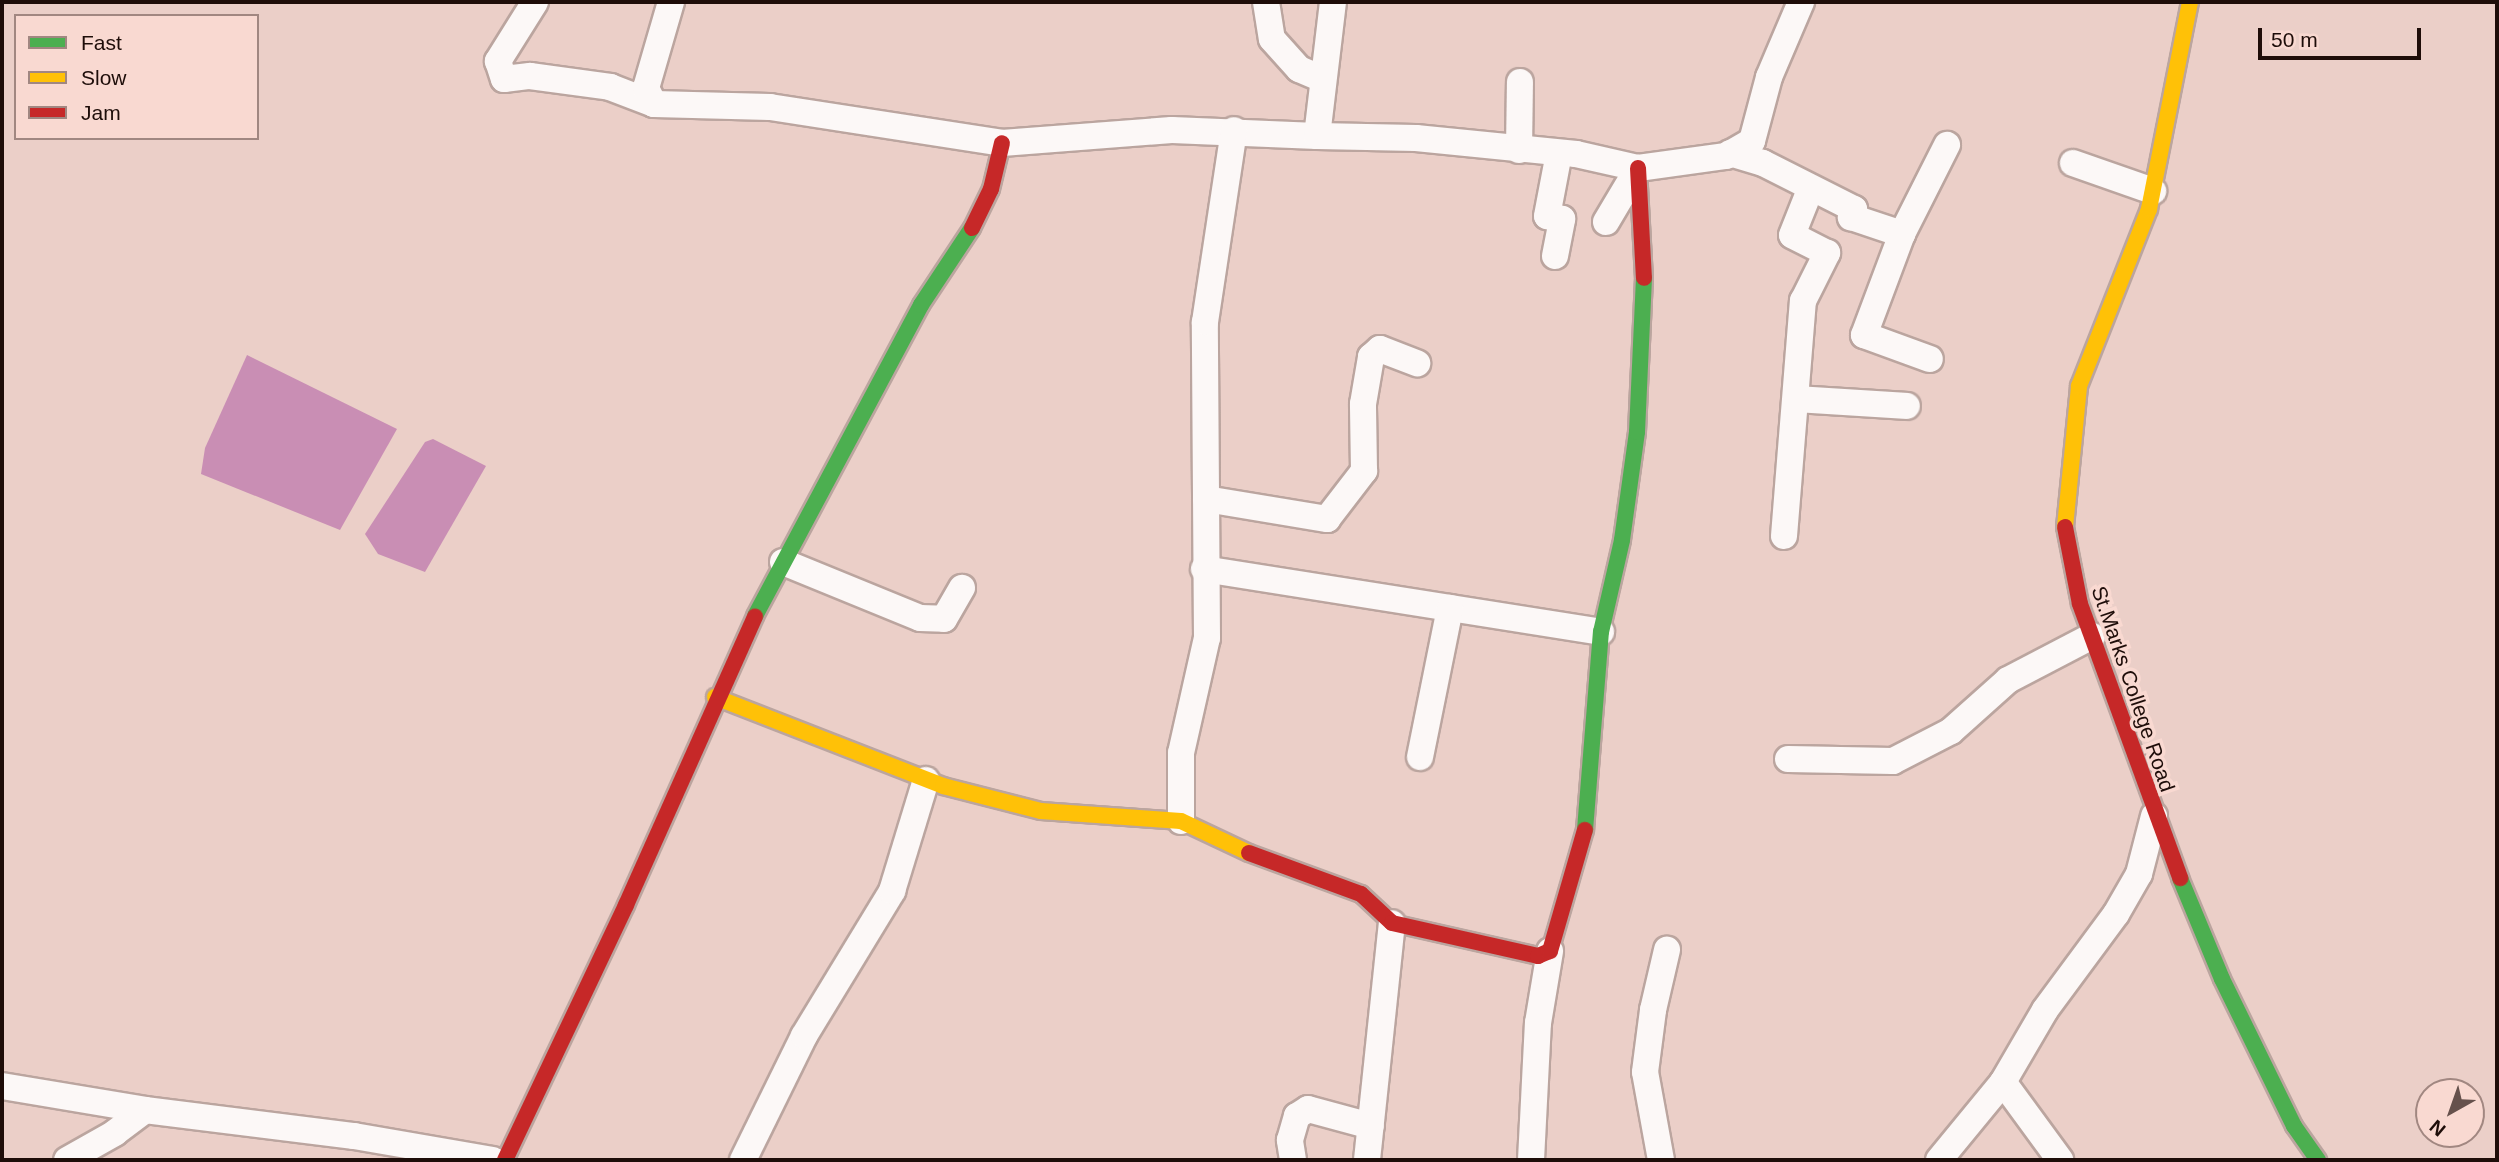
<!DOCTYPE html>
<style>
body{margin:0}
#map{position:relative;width:2499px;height:1162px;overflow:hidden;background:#ebcfc8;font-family:Helvetica,sans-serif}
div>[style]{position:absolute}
.water>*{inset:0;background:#c98eb4}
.roads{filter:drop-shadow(2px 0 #bba59f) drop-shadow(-2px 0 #bba59f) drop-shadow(0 2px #bba59f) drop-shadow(0 -2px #bba59f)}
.street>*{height:26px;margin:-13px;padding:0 13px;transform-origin:13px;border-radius:13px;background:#fcf8f7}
.fast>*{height:16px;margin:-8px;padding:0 8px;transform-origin:8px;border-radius:8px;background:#4caf50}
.slow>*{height:16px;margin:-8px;padding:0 8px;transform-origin:8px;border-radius:8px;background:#ffc107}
.jam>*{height:16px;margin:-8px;padding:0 8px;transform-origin:8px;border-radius:8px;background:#c62828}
span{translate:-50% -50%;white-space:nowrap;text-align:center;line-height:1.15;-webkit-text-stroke:7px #f9d9d1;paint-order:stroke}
.street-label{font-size:21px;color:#1e0d09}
.frame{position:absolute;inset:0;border:4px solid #1e0d09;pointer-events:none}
.legend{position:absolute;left:14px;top:14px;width:245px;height:126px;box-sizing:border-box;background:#f9d9d1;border:2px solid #a18781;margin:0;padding:9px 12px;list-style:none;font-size:21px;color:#1e0d09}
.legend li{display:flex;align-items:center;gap:14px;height:35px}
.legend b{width:35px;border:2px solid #a18781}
.north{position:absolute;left:2415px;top:1078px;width:70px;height:70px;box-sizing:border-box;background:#f9d9d1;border:2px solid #a18781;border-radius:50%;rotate:220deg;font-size:19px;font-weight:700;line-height:28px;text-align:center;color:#1e0d09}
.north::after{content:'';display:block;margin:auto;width:24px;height:32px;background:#66514c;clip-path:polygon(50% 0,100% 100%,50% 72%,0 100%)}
.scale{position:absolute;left:2258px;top:28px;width:163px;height:32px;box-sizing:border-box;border:4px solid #1e0d09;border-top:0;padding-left:9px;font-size:21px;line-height:24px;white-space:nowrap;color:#1e0d09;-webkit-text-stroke:5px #f9d9d1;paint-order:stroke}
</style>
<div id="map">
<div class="water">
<i style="clip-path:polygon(247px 355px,397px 429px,340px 530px,201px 474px,205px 448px)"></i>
<i style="clip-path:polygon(433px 439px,486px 466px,425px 572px,378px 554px,365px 534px,425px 442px)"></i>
</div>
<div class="roads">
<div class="street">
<i style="left:535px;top:2px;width:70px;rotate:122.1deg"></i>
<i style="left:498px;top:61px;width:19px;rotate:72deg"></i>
<i style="left:504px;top:79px;width:26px;rotate:-7deg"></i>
<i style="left:530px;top:76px;width:81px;rotate:7.8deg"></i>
<i style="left:610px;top:87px;width:47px;rotate:21.1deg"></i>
<i style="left:654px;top:104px;width:116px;rotate:1.5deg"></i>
<i style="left:770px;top:107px;width:235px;rotate:8.8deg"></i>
<i style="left:1002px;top:143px;width:170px;rotate:-4.4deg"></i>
<i style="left:1172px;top:130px;width:145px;rotate:2.4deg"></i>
<i style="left:1317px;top:136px;width:135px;rotate:-83.2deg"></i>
<i style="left:1266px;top:2px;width:37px;rotate:81deg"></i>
<i style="left:1272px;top:39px;width:40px;rotate:48deg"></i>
<i style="left:1299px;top:69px;width:25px;rotate:23deg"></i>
<i style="left:654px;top:104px;width:18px;rotate:-117deg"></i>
<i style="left:646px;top:88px;width:90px;rotate:-73.8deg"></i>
<i style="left:1317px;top:136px;width:99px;rotate:1.2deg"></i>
<i style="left:1416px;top:138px;width:161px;rotate:5.7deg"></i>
<i style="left:1576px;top:154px;width:64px;rotate:12.7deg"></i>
<i style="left:1638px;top:168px;width:89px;rotate:-7.8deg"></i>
<i style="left:1726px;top:156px;width:30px;rotate:-30deg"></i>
<i style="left:1752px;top:141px;width:66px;rotate:-75.1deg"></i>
<i style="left:1769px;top:77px;width:82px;rotate:-66.9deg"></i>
<i style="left:1519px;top:150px;width:68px;rotate:-89.2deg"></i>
<i style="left:1730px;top:153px;width:34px;rotate:17deg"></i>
<i style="left:1763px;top:163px;width:102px;rotate:26.8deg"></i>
<i style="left:1854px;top:209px;width:9px;rotate:111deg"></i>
<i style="left:1851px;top:217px;width:54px;rotate:18.4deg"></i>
<i style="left:1902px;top:234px;width:100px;rotate:-63.2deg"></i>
<i style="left:2073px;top:163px;width:85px;rotate:19.3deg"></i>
<i style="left:1606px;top:222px;width:63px;rotate:-59.3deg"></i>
<i style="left:1902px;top:234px;width:108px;rotate:110.6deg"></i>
<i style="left:1864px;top:335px;width:70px;rotate:20deg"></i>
<i style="left:1555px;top:256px;width:38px;rotate:-79deg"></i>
<i style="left:1562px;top:219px;width:15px;rotate:-169deg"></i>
<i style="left:1547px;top:216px;width:64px;rotate:-79.2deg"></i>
<i style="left:1797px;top:399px;width:110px;rotate:3.6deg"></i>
<i style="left:1206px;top:499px;width:123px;rotate:9.4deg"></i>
<i style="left:1327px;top:519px;width:61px;rotate:-52.4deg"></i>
<i style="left:1364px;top:471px;width:67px;rotate:-90.9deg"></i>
<i style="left:1363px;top:404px;width:48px;rotate:-80.3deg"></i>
<i style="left:1371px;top:357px;width:12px;rotate:-42deg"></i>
<i style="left:1380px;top:349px;width:40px;rotate:21deg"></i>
<i style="left:1784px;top:536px;width:236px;rotate:-85.4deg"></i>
<i style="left:1803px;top:301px;width:54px;rotate:-63.4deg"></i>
<i style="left:1827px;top:253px;width:39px;rotate:-153deg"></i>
<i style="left:1792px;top:235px;width:48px;rotate:-68.2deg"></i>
<i style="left:783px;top:562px;width:148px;rotate:22.2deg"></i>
<i style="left:920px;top:618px;width:24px;rotate:2deg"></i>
<i style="left:944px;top:619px;width:36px;rotate:-60deg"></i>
<i style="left:1204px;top:569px;width:402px;rotate:9deg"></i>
<i style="left:1420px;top:757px;width:152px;rotate:-78.6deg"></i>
<i style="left:1788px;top:759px;width:105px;rotate:1.1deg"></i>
<i style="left:1893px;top:761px;width:65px;rotate:-27.3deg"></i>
<i style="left:1951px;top:731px;width:76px;rotate:-41.8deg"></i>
<i style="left:2008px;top:680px;width:95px;rotate:-27.6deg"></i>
<i style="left:1181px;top:821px;width:68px;rotate:-90deg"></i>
<i style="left:1181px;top:753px;width:118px;rotate:-77.3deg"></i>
<i style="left:1207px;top:638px;width:316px;rotate:-90.4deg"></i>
<i style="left:1205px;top:322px;width:194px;rotate:-81.4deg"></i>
<i style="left:2003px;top:1082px;width:97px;rotate:53.8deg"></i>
<i style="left:2px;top:1086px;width:145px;rotate:9.5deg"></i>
<i style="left:145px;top:1110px;width:38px;rotate:143deg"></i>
<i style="left:115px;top:1133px;width:55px;rotate:150.6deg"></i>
<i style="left:145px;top:1110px;width:211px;rotate:7.1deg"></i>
<i style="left:354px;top:1136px;width:141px;rotate:9.8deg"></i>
<i style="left:743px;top:1160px;width:138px;rotate:-63.8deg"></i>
<i style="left:804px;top:1036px;width:170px;rotate:-58.7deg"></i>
<i style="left:892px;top:891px;width:116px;rotate:-73deg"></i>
<i style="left:1293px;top:1160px;width:20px;rotate:-99deg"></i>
<i style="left:1290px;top:1140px;width:25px;rotate:-74deg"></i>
<i style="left:1297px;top:1116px;width:13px;rotate:-32deg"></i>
<i style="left:1308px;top:1109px;width:65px;rotate:15.1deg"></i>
<i style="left:1367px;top:1160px;width:238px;rotate:-84deg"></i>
<i style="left:1531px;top:1160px;width:137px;rotate:-87.1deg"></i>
<i style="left:1538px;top:1023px;width:73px;rotate:-80.5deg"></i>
<i style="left:1661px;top:1160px;width:89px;rotate:-100.3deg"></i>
<i style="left:1645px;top:1072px;width:63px;rotate:-82.6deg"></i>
<i style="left:1653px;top:1010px;width:62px;rotate:-76.9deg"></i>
<i style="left:1939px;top:1160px;width:101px;rotate:-50.6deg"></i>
<i style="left:2003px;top:1082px;width:83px;rotate:-59.7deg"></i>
<i style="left:2045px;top:1010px;width:119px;rotate:-53.5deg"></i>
<i style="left:2116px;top:914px;width:46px;rotate:-60.1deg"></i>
<i style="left:2139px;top:874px;width:60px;rotate:-75.5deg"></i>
</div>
<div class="fast">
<i style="left:755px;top:616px;width:353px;rotate:-61.9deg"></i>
<i style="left:921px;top:305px;width:92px;rotate:-56.5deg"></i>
<i style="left:1585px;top:830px;width:199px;rotate:-85.4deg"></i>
<i style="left:1601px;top:632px;width:94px;rotate:-77.1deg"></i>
<i style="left:1622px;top:540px;width:109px;rotate:-82.1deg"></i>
<i style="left:1637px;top:432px;width:154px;rotate:-87.4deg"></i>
<i style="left:2180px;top:878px;width:109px;rotate:67.4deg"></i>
<i style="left:2222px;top:979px;width:164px;rotate:63.9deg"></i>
<i style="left:2294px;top:1126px;width:42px;rotate:54.8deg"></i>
</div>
<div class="slow">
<i style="left:2065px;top:527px;width:142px;rotate:-84.3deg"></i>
<i style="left:2079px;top:386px;width:190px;rotate:-68.4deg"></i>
<i style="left:2149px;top:209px;width:211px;rotate:-78.8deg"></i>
<i style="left:715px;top:697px;width:245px;rotate:21.3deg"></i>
<i style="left:943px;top:786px;width:101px;rotate:14.3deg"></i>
<i style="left:1041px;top:811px;width:140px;rotate:4.1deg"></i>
<i style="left:1181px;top:821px;width:75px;rotate:25.2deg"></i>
</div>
<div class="jam">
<i style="left:1638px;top:168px;width:110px;rotate:86.9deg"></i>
<i style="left:972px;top:228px;width:43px;rotate:-64deg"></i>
<i style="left:991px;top:189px;width:47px;rotate:-76.6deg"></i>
<i style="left:2065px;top:527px;width:78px;rotate:79deg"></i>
<i style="left:2080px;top:604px;width:292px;rotate:69.9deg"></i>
<i style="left:1249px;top:853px;width:119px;rotate:20.1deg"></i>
<i style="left:1361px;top:894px;width:42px;rotate:43.1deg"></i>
<i style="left:1392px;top:923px;width:150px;rotate:12.7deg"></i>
<i style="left:1538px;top:956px;width:13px;rotate:-23deg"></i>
<i style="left:1550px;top:951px;width:126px;rotate:-73.9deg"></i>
<i style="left:505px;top:1160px;width:282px;rotate:-64.6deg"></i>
<i style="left:626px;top:905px;width:316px;rotate:-65.9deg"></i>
</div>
</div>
<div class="street-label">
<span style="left:2133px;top:689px;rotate:71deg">St.Marks College Road</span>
</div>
<div class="frame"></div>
<ul class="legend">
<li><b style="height:9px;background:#4caf50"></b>Fast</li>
<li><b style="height:9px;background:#ffc107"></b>Slow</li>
<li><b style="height:9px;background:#c62828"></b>Jam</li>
</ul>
<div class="north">N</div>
<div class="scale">50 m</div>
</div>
